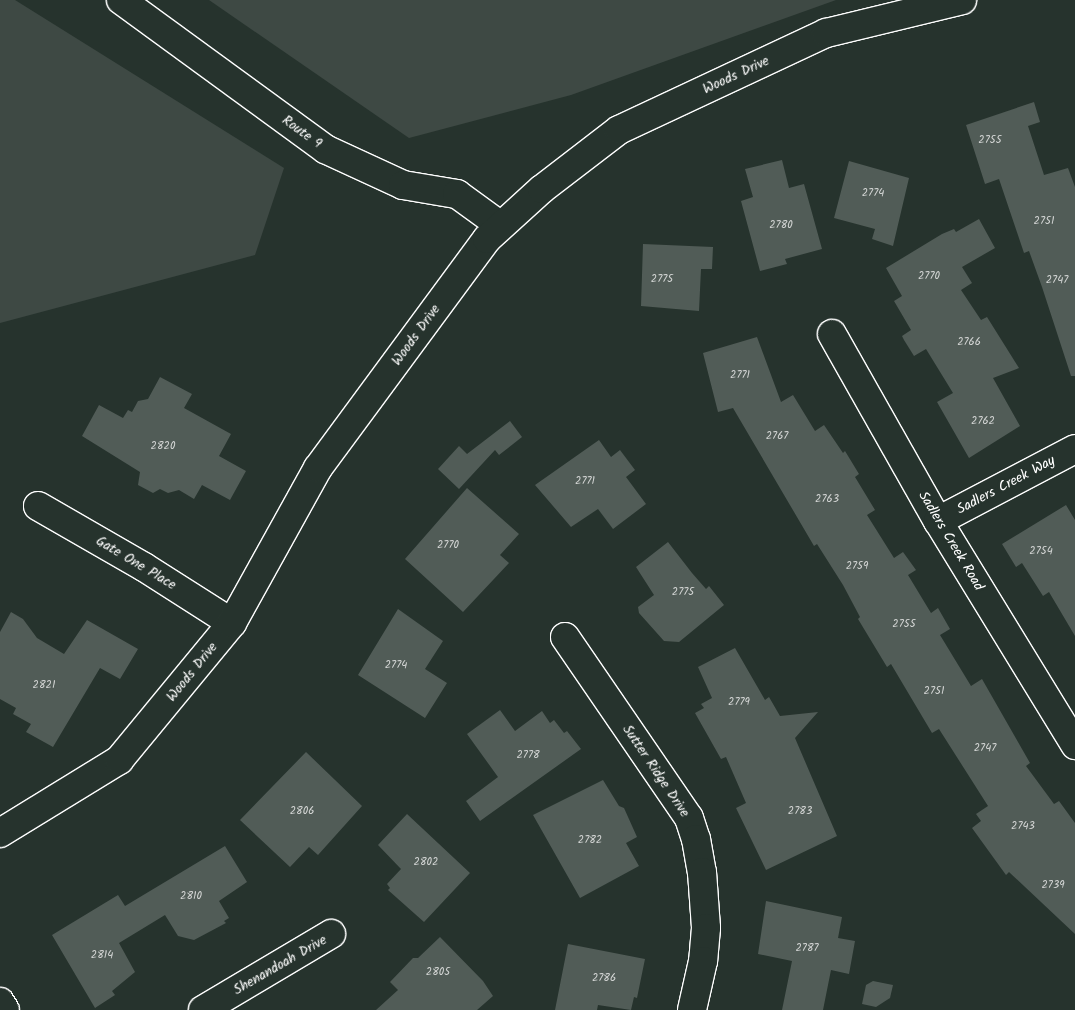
<!DOCTYPE html>
<style>
body{margin:0}
#map{position:relative;width:1075px;height:1010px;overflow:hidden;background:#26332d;font-family:Kalam,sans-serif}
div>[style]{position:absolute}
.green>*{inset:0;background:#3e4944}
.building>*{inset:0;background:#515c57}
.roads{filter:drop-shadow(1px 0 #fff) drop-shadow(-1px 0 #fff) drop-shadow(0 1px #fff) drop-shadow(0 -1px #fff)}
.minor>*{height:28px;margin:-14px;padding:0 14px;transform-origin:14px;border-radius:14px;background:#26332d}
span{translate:-50% -50%;white-space:nowrap;text-align:center;line-height:1.15;-webkit-text-stroke:5px #26332d;paint-order:stroke}
.number-label{font-size:11px;color:#d4d6d5}
.number-label span{-webkit-text-stroke-width:0}
.street-label{font-size:14px;color:#fff}
</style>
<div id="map">
<div class="green">
<i style="clip-path:polygon(0 0,15px 0,284px 168px,255px 255px,0 323px)"></i>
<i style="clip-path:polygon(209px 0,836px 0,571px 95px,409px 138px)"></i>
</div>
<div class="building">
<i style="clip-path:polygon(1034px 102px,1040px 122px,1028px 126px,1044px 175px,1068px 168px,1075px 187px,1075px 376px,1071px 376px,1042px 287px,1029px 251px,1024px 253px,999px 179px,985px 184px,966px 125px)"></i>
<i style="clip-path:polygon(782px 160px,789px 188px,804px 184px,822px 249px,785px 259px,787px 264px,760px 271px,741px 201px,753px 197px,745px 169px)"></i>
<i style="clip-path:polygon(849px 161px,909px 178px,893px 246px,872px 239px,875px 229px,834px 218px)"></i>
<i style="clip-path:polygon(979px 219px,995px 248px,962px 267px,972px 283px,961px 290px,981px 320px,987px 317px,1019px 368px,993px 378px,1020px 426px,969px 458px,937px 402px,953px 393px,926px 349px,914px 356px,904px 340px,902px 336px,911px 330px,894px 301px,902px 296px,886px 268px,942px 234px,954px 229px,956px 232px)"></i>
<i style="clip-path:polygon(643px 244px,713px 247px,712px 269px,701px 269px,699px 311px,641px 306px)"></i>
<i style="clip-path:polygon(757px 337px,781px 402px,793px 395px,815px 431px,824px 425px,843px 453px,845px 451px,859px 474px,855px 477px,875px 510px,867px 515px,894px 558px,903px 552px,916px 570px,908px 575px,931px 613px,938px 608px,950px 629px,940px 635px,971px 686px,982px 679px,1030px 763px,1026px 766px,1054px 804px,1059px 801px,1075px 823px,1075px 934px,1009px 872px,1006px 875px,972px 828px,981px 821px,976px 814px,988px 806px,939px 729px,932px 733px,891px 664px,887px 667px,858px 619px,860px 617px,843px 585px,817px 544px,814px 546px,733px 408px,718px 412px,703px 353px)"></i>
<i style="clip-path:polygon(160px 377px,192px 394px,184px 408px,231px 434px,219px 456px,246px 471px,230px 500px,202px 485px,194px 499px,179px 490px,168px 493px,160px 489px,153px 493px,138px 485px,140px 472px,82px 436px,99px 405px,123px 418px,128px 410px,132px 412px,138px 401px,148px 399px)"></i>
<i style="clip-path:polygon(510px 421px,522px 437px,499px 455px,495px 450px,459px 489px,438px 469px,459px 446px,467px 454px)"></i>
<i style="clip-path:polygon(599px 440px,611px 457px,620px 450px,635px 470px,626px 477px,646px 504px,613px 529px,598px 509px,571px 527px,535px 485px)"></i>
<i style="clip-path:polygon(467px 488px,519px 534px,500px 555px,509px 563px,463px 612px,405px 559px)"></i>
<i style="clip-path:polygon(1066px 505px,1075px 520px,1075px 636px,1049px 592px,1043px 596px,1022px 563px,1016px 567px,1002px 544px)"></i>
<i style="clip-path:polygon(668px 542px,692px 573px,706px 589px,709px 586px,724px 605px,679px 642px,664px 641px,639px 613px,638px 607px,654px 595px,636px 567px)"></i>
<i style="clip-path:polygon(398px 609px,443px 641px,425px 669px,447px 683px,425px 718px,358px 675px)"></i>
<i style="clip-path:polygon(11px 612px,23px 619px,37px 638px,64px 654px,87px 620px,138px 649px,120px 679px,100px 668px,53px 747px,26px 732px,31px 724px,13px 714px,16px 708px,0 699px,0 632px)"></i>
<i style="clip-path:polygon(735px 648px,765px 700px,769px 697px,780px 716px,818px 712px,795px 738px,837px 836px,766px 870px,736px 808px,746px 803px,726px 757px,721px 759px,695px 713px,704px 708px,701px 704px,712px 698px,698px 667px)"></i>
<i style="clip-path:polygon(500px 710px,515px 731px,542px 711px,550px 723px,554px 720px,564px 733px,567px 731px,581px 749px,480px 821px,466px 801px,498px 777px,467px 734px)"></i>
<i style="clip-path:polygon(306px 752px,362px 806px,318px 855px,309px 847px,290px 867px,240px 820px)"></i>
<i style="clip-path:polygon(603px 780px,619px 806px,624px 808px,637px 837px,626px 843px,639px 866px,580px 898px,533px 815px)"></i>
<i style="clip-path:polygon(407px 814px,470px 873px,424px 922px,388px 890px,390px 888px,387px 884px,401px 869px,378px 845px)"></i>
<i style="clip-path:polygon(225px 846px,247px 882px,219px 901px,229px 918px,224px 921px,226px 923px,194px 940px,178px 936px,165px 915px,119px 943px,135px 972px,112px 991px,115px 995px,95px 1008px,52px 935px,118px 895px,125px 906px)"></i>
<i style="clip-path:polygon(766px 901px,842px 917px,838px 938px,855px 941px,849px 974px,831px 970px,823px 1010px,782px 1010px,792px 961px,758px 954px)"></i>
<i style="clip-path:polygon(440px 937px,483px 981px,493px 996px,477px 1010px,376px 1010px,398px 990px,390px 982px,413px 958px,418px 958px)"></i>
<i style="clip-path:polygon(568px 944px,645px 959px,637px 998px,634px 997px,631px 1010px,598px 1005px,597px 1010px,555px 1010px)"></i>
<i style="clip-path:polygon(873px 981px,893px 985px,890px 998px,876px 1007px,862px 1004px,866px 985px)"></i>
</div>
<div class="roads">
<div class="minor">
<i style="left:121px;top:0;width:253px;rotate:36.1deg"></i>
<i style="left:325px;top:149px;width:86px;rotate:24.8deg"></i>
<i style="left:403px;top:185px;width:55px;rotate:9.5deg"></i>
<i style="left:457px;top:194px;width:54px;rotate:36deg"></i>
<i style="left:832px;top:334px;width:215px;rotate:60.5deg"></i>
<i style="left:938px;top:521px;width:263px;rotate:58.5deg"></i>
<i style="left:38px;top:506px;width:122px;rotate:29.9deg"></i>
<i style="left:144px;top:567px;width:104px;rotate:32.5deg"></i>
<i style="left:938px;top:521px;width:155px;rotate:-27.7deg"></i>
<i style="left:565px;top:637px;width:219px;rotate:55.6deg"></i>
<i style="left:689px;top:818px;width:22px;rotate:72deg"></i>
<i style="left:696px;top:839px;width:34px;rotate:80deg"></i>
<i style="left:702px;top:872px;width:56px;rotate:85.9deg"></i>
<i style="left:706px;top:928px;width:33px;rotate:95deg"></i>
<i style="left:703px;top:961px;width:50px;rotate:102.7deg"></i>
<i style="left:0;top:833px;width:140px;rotate:-31.5deg"></i>
<i style="left:119px;top:760px;width:178px;rotate:-50.5deg"></i>
<i style="left:232px;top:623px;width:177px;rotate:-61deg"></i>
<i style="left:318px;top:468px;width:285px;rotate:-53.6deg"></i>
<i style="left:487px;top:239px;width:74px;rotate:-42.3deg"></i>
<i style="left:542px;top:189px;width:97px;rotate:-37.5deg"></i>
<i style="left:619px;top:130px;width:229px;rotate:-25.1deg"></i>
<i style="left:826px;top:33px;width:140px;rotate:-13.6deg"></i>
<i style="left:0;top:1002px;width:9px;rotate:58deg"></i>
<i style="left:203px;top:1010px;width:149px;rotate:-30.7deg"></i>
</div>
</div>
<div class="number-label">
<span style="left:990px;top:140px">2755</span>
<span style="left:873px;top:193px">2774</span>
<span style="left:1044px;top:221px">2751</span>
<span style="left:781px;top:225px">2780</span>
<span style="left:929px;top:276px">2770</span>
<span style="left:662px;top:279px">2775</span>
<span style="left:1057px;top:280px">2747</span>
<span style="left:969px;top:342px">2766</span>
<span style="left:740px;top:375px">2771</span>
<span style="left:983px;top:421px">2762</span>
<span style="left:777px;top:436px">2767</span>
<span style="left:163px;top:446px">2820</span>
<span style="left:585px;top:481px">2771</span>
<span style="left:827px;top:499px">2763</span>
<span style="left:448px;top:545px">2770</span>
<span style="left:1041px;top:551px">2754</span>
<span style="left:857px;top:566px">2759</span>
<span style="left:683px;top:592px">2775</span>
<span style="left:904px;top:624px">2755</span>
<span style="left:396px;top:665px">2774</span>
<span style="left:44px;top:685px">2821</span>
<span style="left:934px;top:691px">2751</span>
<span style="left:739px;top:702px">2779</span>
<span style="left:985px;top:748px">2747</span>
<span style="left:528px;top:755px">2778</span>
<span style="left:302px;top:811px">2806</span>
<span style="left:800px;top:811px">2783</span>
<span style="left:1023px;top:826px">2743</span>
<span style="left:590px;top:840px">2782</span>
<span style="left:426px;top:862px">2802</span>
<span style="left:1053px;top:885px">2739</span>
<span style="left:191px;top:896px">2810</span>
<span style="left:807px;top:948px">2787</span>
<span style="left:102px;top:955px">2814</span>
<span style="left:438px;top:972px">2805</span>
<span style="left:604px;top:978px">2786</span>
</div>
<div class="street-label">
<span style="left:736px;top:75px;rotate:-25deg">Woods Drive</span>
<span style="left:302px;top:132px;rotate:36deg">Route 9</span>
<span style="left:416px;top:335px;rotate:-54deg">Woods Drive</span>
<span style="left:1006px;top:485px;rotate:-28deg">Sadlers Creek Way</span>
<span style="left:951px;top:541px;rotate:59deg">Sadlers Creek Road</span>
<span style="left:136px;top:563px;rotate:31deg">Gate One Place</span>
<span style="left:192px;top:672px;rotate:-51deg">Woods Drive</span>
<span style="left:656px;top:771px;rotate:56deg">Sutter Ridge Drive</span>
<span style="left:280px;top:965px;rotate:-30deg">Shenandoah Drive</span>
</div>
</div>
